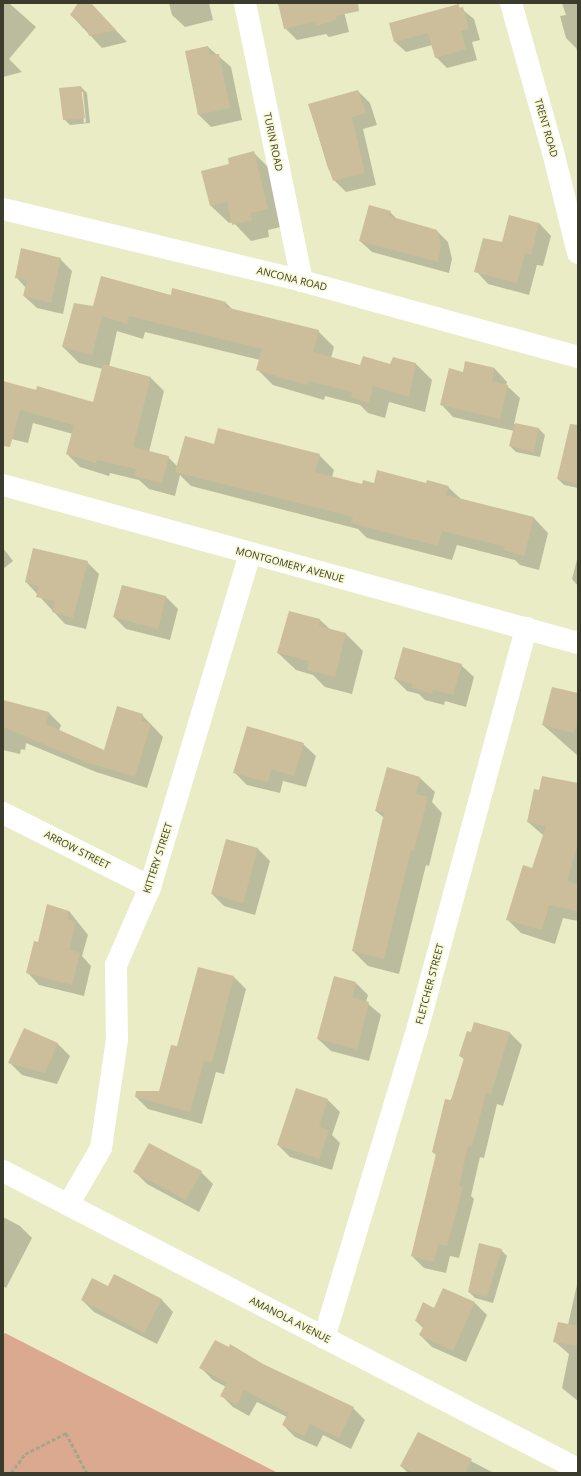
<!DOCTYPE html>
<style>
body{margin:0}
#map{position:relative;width:581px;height:1476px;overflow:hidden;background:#eaecc5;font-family:"Open Sans",sans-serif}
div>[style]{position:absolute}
.green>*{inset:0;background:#daa98f}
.shadow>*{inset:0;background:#0003}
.building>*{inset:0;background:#ccbe9a}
.path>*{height:2.5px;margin-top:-1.25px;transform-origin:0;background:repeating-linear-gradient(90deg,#a5a689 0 4px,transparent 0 6px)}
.street>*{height:22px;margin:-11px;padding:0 11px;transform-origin:11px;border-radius:11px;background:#fff}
span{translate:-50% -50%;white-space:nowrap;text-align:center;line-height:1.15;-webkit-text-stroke:3px #f7f9d2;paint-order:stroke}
.street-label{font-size:10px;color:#3b3c2d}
.frame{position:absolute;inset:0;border:4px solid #3b3c2d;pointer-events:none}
</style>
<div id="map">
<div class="green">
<i style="clip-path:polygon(5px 1333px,278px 1473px,3px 1473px,3px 1335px)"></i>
</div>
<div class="shadow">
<i style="clip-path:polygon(3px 3px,9px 3px,36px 27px,9px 59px,22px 72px,3px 77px)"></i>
<i style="clip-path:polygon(80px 3px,90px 3px,127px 42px,102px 48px,71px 15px)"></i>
<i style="clip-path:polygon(169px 3px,209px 3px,213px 20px,185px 27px,172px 15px)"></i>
<i style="clip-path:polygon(278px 3px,342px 3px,349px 32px,329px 37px,326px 34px,297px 40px,285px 28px)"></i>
<i style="clip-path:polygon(562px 3px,578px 3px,578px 54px,576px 48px,566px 38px,560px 16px,566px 15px)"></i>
<i style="clip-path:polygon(458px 6px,474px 19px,480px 40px,472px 42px,477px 60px,447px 68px,436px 57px,432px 45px,406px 52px,395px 42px)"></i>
<i style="clip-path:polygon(208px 47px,231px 67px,242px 120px,211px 127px,199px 115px)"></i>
<i style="clip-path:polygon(evenodd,81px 87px,87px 93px,90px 123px,70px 125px,64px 119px,81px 87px,81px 92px,83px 92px,86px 122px,84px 123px,81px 92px)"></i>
<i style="clip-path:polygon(358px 91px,370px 103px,377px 125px,363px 129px,376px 185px,346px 192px,334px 180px,328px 168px,309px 105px)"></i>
<i style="clip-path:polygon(253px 152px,271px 170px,285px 226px,268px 230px,269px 237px,251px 241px,233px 222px,229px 223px,211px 206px,203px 172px,230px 165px)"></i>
<i style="clip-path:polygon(390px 212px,398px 220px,436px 230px,448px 242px,452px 259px,449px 273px,372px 252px,360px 241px)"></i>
<i style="clip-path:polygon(539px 223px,551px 236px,543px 266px,537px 265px,529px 295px,488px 284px,476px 271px,502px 244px)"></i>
<i style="clip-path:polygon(60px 259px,72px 271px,63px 314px,37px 308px,24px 296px,26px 288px,16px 277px)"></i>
<i style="clip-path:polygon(173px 289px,226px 303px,233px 310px,318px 331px,334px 347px,331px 358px,361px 366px,391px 365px,393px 358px,416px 364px,432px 380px,425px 412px,389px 402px,385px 418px,368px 413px,360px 405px,325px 396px,324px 400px,273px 385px,257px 369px,260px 360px,145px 332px,143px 339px,117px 331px,109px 367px,151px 378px,164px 391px,149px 452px,168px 457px,178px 467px,215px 445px,319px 455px,334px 470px,332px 477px,363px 485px,427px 484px,448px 487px,461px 499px,534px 518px,548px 533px,539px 570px,520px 565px,515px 560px,457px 545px,452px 560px,367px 538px,358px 529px,191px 486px,180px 475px,175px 496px,149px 489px,139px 480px,110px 473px,109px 476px,80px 467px,67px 454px,73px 434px,33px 423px,28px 443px,3px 437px,3px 391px,37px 391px,94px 403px,103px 369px,79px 363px,63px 347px,94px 308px,171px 296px)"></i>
<i style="clip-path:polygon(466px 363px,495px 369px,507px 382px,506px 385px,520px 398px,514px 424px,539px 429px,545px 435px,540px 457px,516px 452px,510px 446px,514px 431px,453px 417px,441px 404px,463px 373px)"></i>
<i style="clip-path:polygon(578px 459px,578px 488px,564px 485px,558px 479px)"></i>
<i style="clip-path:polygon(3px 548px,13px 561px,3px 569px)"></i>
<i style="clip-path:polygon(578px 556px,578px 586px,572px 579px)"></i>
<i style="clip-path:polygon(87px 562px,99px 574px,86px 629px,65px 624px,26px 582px)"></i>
<i style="clip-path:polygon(122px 586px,166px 597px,178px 609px,170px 640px,126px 629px,114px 617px)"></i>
<i style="clip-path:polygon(320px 620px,331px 630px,346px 634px,363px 651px,352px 694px,325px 687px,313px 675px,296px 670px,278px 653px)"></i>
<i style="clip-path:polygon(461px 665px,474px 677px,466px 707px,445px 701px,444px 705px,425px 700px,419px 694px,407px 691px,395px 679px)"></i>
<i style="clip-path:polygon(578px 694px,578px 756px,543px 725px)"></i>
<i style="clip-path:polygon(3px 701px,49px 713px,61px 725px,59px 731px,104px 751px,142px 715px,163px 737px,147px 788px,96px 772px,26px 743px,25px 750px,21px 749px,20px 754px,3px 750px)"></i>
<i style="clip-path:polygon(303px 744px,316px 756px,306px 787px,283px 781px,280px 793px,247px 785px,234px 772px)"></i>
<i style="clip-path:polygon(420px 778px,435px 792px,432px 802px,442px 813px,429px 866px,426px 865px,399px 974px,368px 966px,353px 951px,384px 818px,376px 811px)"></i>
<i style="clip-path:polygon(578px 784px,578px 921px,563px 918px,555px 944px,521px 933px,508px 920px,533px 869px,544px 836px,528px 822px,540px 792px)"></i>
<i style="clip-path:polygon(227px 840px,258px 849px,270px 861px,255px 915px,224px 906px,212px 894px)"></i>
<i style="clip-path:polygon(69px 911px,88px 935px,82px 956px,91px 966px,84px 996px,39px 985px,27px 972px,38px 943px)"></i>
<i style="clip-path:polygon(234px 977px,246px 989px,224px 1074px,216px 1072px,202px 1124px,148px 1109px,136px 1097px,160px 1092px,178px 1048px)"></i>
<i style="clip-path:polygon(356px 983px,368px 995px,366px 1002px,381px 1015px,369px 1061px,331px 1051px,318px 1039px)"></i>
<i style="clip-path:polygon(475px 1023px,510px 1033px,522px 1045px,503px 1106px,497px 1104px,484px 1158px,480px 1157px,471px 1196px,474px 1199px,459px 1258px,450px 1256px,446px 1273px,424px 1268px,412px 1256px,437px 1156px,433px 1152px,465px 1060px,460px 1056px)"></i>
<i style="clip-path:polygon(58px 1044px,70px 1056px,57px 1084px,22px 1075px,10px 1063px)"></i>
<i style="clip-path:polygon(328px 1100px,340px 1112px,332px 1135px,340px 1143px,332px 1170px,290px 1157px,278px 1145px)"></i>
<i style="clip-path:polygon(135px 1172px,201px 1172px,213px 1184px,199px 1212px,147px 1184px)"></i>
<i style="clip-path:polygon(3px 1217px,20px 1226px,32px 1238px,6px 1288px,3px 1286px)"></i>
<i style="clip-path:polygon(501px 1250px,507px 1256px,493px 1303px,475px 1298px,469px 1292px)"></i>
<i style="clip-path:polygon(578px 1280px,578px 1401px,562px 1388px,569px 1354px,554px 1341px,568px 1325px)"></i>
<i style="clip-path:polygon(108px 1288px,161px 1299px,173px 1312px,157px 1344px,94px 1312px,82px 1300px)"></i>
<i style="clip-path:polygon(444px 1289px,475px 1303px,487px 1315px,466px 1362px,432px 1347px,420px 1335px,423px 1328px,416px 1321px,435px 1309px)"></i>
<i style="clip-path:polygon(263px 1365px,353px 1408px,365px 1420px,351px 1449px,323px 1435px,317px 1447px,295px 1437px,283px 1425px,287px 1417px,257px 1402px,249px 1416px,233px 1407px,221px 1395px,226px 1387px,213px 1380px,201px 1368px)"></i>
<i style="clip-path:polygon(418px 1434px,494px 1473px,408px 1473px,401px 1466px)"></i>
</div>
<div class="building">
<i style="clip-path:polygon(78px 3px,91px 3px,116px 30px,89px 36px,87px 29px,70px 15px)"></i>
<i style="clip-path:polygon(278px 3px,358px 3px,359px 11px,336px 16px,337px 20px,316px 26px,315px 21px,284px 29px)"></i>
<i style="clip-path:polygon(459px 4px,459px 8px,463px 7px,469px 29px,461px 31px,466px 49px,435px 58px,428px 33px,394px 42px,389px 23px)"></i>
<i style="clip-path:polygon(208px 46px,210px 55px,219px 54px,230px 108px,198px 115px,185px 51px)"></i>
<i style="clip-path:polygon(81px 86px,85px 118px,63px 120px,59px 88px)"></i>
<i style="clip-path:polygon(358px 90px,366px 113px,352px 117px,365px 173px,333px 181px,308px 104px)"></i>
<i style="clip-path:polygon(254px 151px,268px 209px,251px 213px,252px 220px,232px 225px,227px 202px,210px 206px,201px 171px,229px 164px,228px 158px)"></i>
<i style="clip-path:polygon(369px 205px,391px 211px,389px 216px,437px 230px,441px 246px,438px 262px,359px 241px)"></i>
<i style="clip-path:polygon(509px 215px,539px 223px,531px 255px,525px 253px,517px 283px,474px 272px,483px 238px,502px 242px)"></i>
<i style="clip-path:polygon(21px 248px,61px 258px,51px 303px,23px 296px,27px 280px,15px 278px)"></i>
<i style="clip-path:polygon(101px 276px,171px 295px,172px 288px,226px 302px,225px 307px,319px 330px,313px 352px,360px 365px,363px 356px,390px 364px,393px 357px,416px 363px,409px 397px,373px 386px,369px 403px,351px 397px,352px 392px,309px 381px,308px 385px,289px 380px,256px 370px,262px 349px,129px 316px,127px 324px,102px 316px,92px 355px,62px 347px,74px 303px,93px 306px)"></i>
<i style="clip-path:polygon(465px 361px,495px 368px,492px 381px,508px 385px,500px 419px,440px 405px,449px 368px,463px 372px)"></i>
<i style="clip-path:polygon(103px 364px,151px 377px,133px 447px,169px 456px,162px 483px,134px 476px,136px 469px,97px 460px,96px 463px,66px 454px,74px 425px,20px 410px,10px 447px,3px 446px,3px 381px,36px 390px,37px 386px,93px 402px)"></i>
<i style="clip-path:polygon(515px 423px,539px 428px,534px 452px,509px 446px)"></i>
<i style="clip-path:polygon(570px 424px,578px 425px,578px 484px,557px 479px)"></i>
<i style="clip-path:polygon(218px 428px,320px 454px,315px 472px,362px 484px,363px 480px,374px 483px,377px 470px,426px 483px,427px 480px,449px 486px,446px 495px,534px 517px,524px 556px,504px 550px,505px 547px,442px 531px,438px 546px,351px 523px,353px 517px,175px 472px,185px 436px,214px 444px)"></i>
<i style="clip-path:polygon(33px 548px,88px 561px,73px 618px,52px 612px,55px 601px,36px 597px,39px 586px,25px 582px)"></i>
<i style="clip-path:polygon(122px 585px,166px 596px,158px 629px,113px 617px)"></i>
<i style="clip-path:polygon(289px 611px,320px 619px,319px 626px,346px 633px,335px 677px,307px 670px,309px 661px,277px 653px)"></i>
<i style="clip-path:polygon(403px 647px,462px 664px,453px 695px,433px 690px,432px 694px,412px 688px,413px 684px,394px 679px)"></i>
<i style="clip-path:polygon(552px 687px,578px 693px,578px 719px,574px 733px,542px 725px)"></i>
<i style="clip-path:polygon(3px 700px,49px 712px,46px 724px,104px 750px,117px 706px,143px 714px,141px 721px,151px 724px,135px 777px,83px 761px,3px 727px)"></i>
<i style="clip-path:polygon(247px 726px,304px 743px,294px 776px,271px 769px,268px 782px,233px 773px)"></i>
<i style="clip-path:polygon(387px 767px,420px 777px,416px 794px,428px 797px,414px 851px,411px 850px,384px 959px,352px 951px,384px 813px,375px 811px)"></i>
<i style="clip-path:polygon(542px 776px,578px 783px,578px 844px,567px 881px,578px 884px,578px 911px,549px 905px,542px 930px,506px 920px,523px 865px,532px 868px,546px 826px,527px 822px,534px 789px,539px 790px)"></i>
<i style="clip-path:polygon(226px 839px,258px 848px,243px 903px,211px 894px)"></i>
<i style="clip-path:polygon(47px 904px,69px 911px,67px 919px,76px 922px,69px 950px,80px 953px,72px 985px,26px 973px,34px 941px,38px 942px)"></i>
<i style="clip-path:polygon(198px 967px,234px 976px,212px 1062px,204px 1061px,190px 1112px,135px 1097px,136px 1091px,159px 1091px,171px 1045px,177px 1046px)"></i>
<i style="clip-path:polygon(334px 976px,356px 982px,352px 997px,369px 1002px,357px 1049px,317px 1039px)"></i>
<i style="clip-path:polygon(474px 1022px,510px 1032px,491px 1094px,486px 1093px,472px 1147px,468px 1146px,459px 1186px,463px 1187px,447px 1246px,438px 1244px,434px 1262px,411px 1256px,436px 1154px,432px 1152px,445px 1099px,451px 1100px,464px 1058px,459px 1056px,467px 1031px,471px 1032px)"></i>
<i style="clip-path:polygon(24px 1028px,58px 1043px,45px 1073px,8px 1063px)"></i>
<i style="clip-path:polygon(296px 1088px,328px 1099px,319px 1127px,329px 1130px,319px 1159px,277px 1145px)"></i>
<i style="clip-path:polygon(149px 1143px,202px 1171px,186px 1200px,133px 1172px)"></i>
<i style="clip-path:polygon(479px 1243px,502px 1249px,487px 1297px,468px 1292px)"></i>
<i style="clip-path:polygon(114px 1274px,162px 1299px,144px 1333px,81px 1300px,92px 1278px,108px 1286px)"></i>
<i style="clip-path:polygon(443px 1288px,475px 1302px,453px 1351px,419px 1335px,424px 1325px,415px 1321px,423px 1302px,434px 1308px)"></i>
<i style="clip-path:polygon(558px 1322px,578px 1326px,578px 1346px,553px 1342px)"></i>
<i style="clip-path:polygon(215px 1340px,229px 1347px,230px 1344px,263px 1364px,354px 1407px,339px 1438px,310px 1424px,304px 1436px,282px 1425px,288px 1413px,244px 1390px,237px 1405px,220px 1396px,227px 1383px,199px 1368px)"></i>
<i style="clip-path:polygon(418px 1432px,472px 1459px,465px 1473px,414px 1473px,400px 1466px)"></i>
</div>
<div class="path">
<i style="left:11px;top:1473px;width:24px;rotate:-54deg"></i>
<i style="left:25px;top:1454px;width:46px;rotate:-27.1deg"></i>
<i style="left:66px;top:1433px;width:45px;rotate:62.3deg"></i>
</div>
<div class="street">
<i style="left:245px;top:3px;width:284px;rotate:78.4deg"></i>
<i style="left:511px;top:3px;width:155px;rotate:74.3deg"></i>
<i style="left:553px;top:152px;width:104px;rotate:76.1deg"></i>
<i style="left:3px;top:209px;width:308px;rotate:13.5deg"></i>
<i style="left:302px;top:281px;width:286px;rotate:15.4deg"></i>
<i style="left:3px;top:485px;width:596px;rotate:15.36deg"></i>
<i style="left:3px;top:813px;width:165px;rotate:26.7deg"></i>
<i style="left:3px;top:1171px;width:648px;rotate:27.4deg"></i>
<i style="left:68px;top:1205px;width:66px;rotate:-59.9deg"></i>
<i style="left:101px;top:1148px;width:109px;rotate:-81.6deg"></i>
<i style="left:117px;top:1040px;width:75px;rotate:-90.8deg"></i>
<i style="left:116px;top:965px;width:85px;rotate:-66.4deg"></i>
<i style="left:150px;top:887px;width:348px;rotate:-73.3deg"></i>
<i style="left:324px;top:1338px;width:318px;rotate:-73.2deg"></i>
<i style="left:416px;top:1034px;width:421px;rotate:-74.8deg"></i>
</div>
<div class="street-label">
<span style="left:546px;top:128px;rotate:74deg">TRENT ROAD</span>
<span style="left:273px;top:142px;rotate:78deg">TURIN ROAD</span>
<span style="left:292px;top:279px;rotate:14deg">ANCONA ROAD</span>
<span style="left:290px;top:565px;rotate:15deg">MONTGOMERY AVENUE</span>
<span style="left:77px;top:850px;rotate:27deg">ARROW STREET</span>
<span style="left:158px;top:858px;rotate:-72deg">KITTERY STREET</span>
<span style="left:430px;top:984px;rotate:-75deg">FLETCHER STREET</span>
<span style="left:290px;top:1320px;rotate:27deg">AMANOLA AVENUE</span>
</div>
<div class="frame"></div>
</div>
